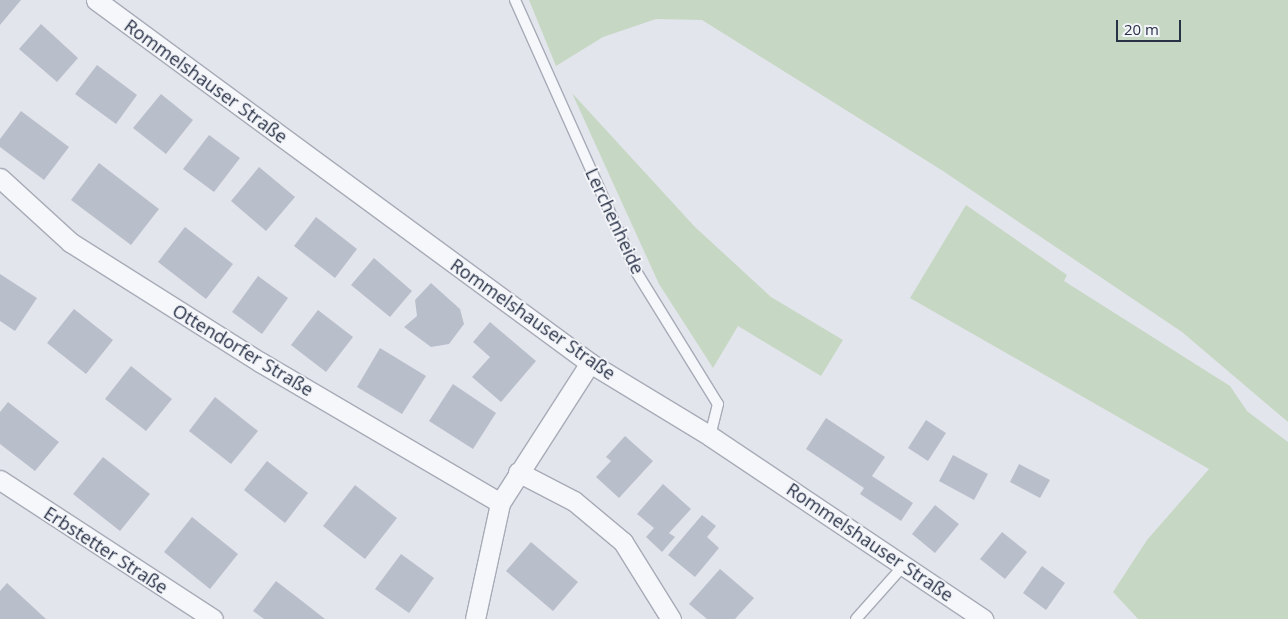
<!DOCTYPE html>
<meta charset="utf-8">
<style>
body{margin:0}
#map{position:relative;width:1288px;height:619px;overflow:hidden;background:#e3e5ec;font-family:"Open Sans",sans-serif}
div>[style]{position:absolute}
.green>*{inset:0;background:#c6d7c3}
.building>*{inset:0;background:#b9becb}
.roads{filter:drop-shadow(1px 0 #a7abb7) drop-shadow(-1px 0 #a7abb7) drop-shadow(0 1px #a7abb7) drop-shadow(0 -1px #a7abb7)}
.lane>*{height:10px;margin:-5px;padding:0 5px;transform-origin:5px;border-radius:5px;background:#f6f7fa}
.street>*{height:19px;margin:-9.5px;padding:0 9.5px;transform-origin:9.5px;border-radius:9.5px;background:#f6f7fa}
span{translate:-50% -50%;white-space:nowrap;text-align:center;line-height:1.15;-webkit-text-stroke:4px #f3f5f9;paint-order:stroke}
.street-label{font-size:18px;color:#283146}
.scale{position:absolute;left:1116px;top:20px;width:65px;height:22px;box-sizing:border-box;border:2px solid #283146;border-top:0;padding-left:6px;font-size:15px;line-height:18px;white-space:nowrap;color:#283146;-webkit-text-stroke:4px #f3f5f9;paint-order:stroke}
</style>
<div id="map">
<div class="green">
<i style="clip-path:polygon(529px 0,1288px 0,1288px 422px,1182px 332px,943px 171px,702px 20px,656px 19px,603px 37px,556px 66px)"></i>
<i style="clip-path:polygon(572px 93px,695px 227px,771px 297px,843px 340px,821px 376px,738px 326px,713px 368px,659px 284px)"></i>
<i style="clip-path:polygon(966px 205px,1067px 275px,1064px 281px,1230px 386px,1247px 411px,1288px 442px,1288px 619px,1138px 619px,1113px 592px,1147px 540px,1209px 469px,910px 298px)"></i>
</div>
<div class="building">
<i style="clip-path:polygon(0 0,21px 0,0 25px)"></i>
<i style="clip-path:polygon(41px 24px,78px 58px,57px 82px,19px 49px)"></i>
<i style="clip-path:polygon(97px 65px,137px 95px,116px 124px,75px 94px)"></i>
<i style="clip-path:polygon(161px 94px,193px 120px,166px 154px,133px 128px)"></i>
<i style="clip-path:polygon(21px 111px,69px 147px,44px 180px,0 147px,0 139px)"></i>
<i style="clip-path:polygon(209px 135px,240px 158px,214px 192px,183px 169px)"></i>
<i style="clip-path:polygon(99px 163px,159px 209px,131px 245px,71px 200px)"></i>
<i style="clip-path:polygon(259px 167px,295px 197px,266px 231px,231px 201px)"></i>
<i style="clip-path:polygon(316px 217px,357px 249px,335px 278px,294px 246px)"></i>
<i style="clip-path:polygon(185px 227px,233px 264px,206px 299px,158px 262px)"></i>
<i style="clip-path:polygon(374px 258px,412px 291px,390px 317px,351px 285px)"></i>
<i style="clip-path:polygon(0 274px,37px 298px,15px 331px,0 321px)"></i>
<i style="clip-path:polygon(258px 276px,288px 298px,262px 334px,232px 312px)"></i>
<i style="clip-path:polygon(431px 283px,460px 309px,464px 324px,449px 344px,431px 347px,404px 327px,417px 316px,415px 300px)"></i>
<i style="clip-path:polygon(74px 309px,113px 340px,86px 374px,47px 343px)"></i>
<i style="clip-path:polygon(318px 310px,353px 337px,326px 372px,291px 345px)"></i>
<i style="clip-path:polygon(490px 322px,536px 361px,501px 402px,472px 377px,490px 357px,473px 342px)"></i>
<i style="clip-path:polygon(380px 348px,426px 376px,402px 414px,357px 387px)"></i>
<i style="clip-path:polygon(131px 366px,172px 399px,146px 431px,105px 399px)"></i>
<i style="clip-path:polygon(453px 384px,496px 413px,473px 449px,429px 421px)"></i>
<i style="clip-path:polygon(215px 397px,258px 431px,231px 464px,189px 431px)"></i>
<i style="clip-path:polygon(8px 402px,59px 442px,35px 471px,0 444px,0 412px)"></i>
<i style="clip-path:polygon(826px 418px,885px 457px,872px 476px,913px 503px,901px 521px,860px 494px,864px 488px,806px 449px)"></i>
<i style="clip-path:polygon(926px 420px,946px 433px,928px 461px,908px 448px)"></i>
<i style="clip-path:polygon(625px 436px,653px 461px,619px 498px,596px 477px,611px 461px,606px 457px)"></i>
<i style="clip-path:polygon(953px 455px,988px 474px,974px 500px,939px 481px)"></i>
<i style="clip-path:polygon(103px 457px,150px 494px,120px 531px,73px 494px)"></i>
<i style="clip-path:polygon(267px 461px,308px 493px,285px 523px,244px 490px)"></i>
<i style="clip-path:polygon(1019px 464px,1050px 480px,1040px 498px,1010px 482px)"></i>
<i style="clip-path:polygon(663px 484px,691px 509px,669px 533px,675px 537px,662px 552px,646px 537px,654px 528px,637px 514px)"></i>
<i style="clip-path:polygon(355px 485px,397px 518px,365px 559px,323px 526px)"></i>
<i style="clip-path:polygon(935px 505px,959px 524px,935px 553px,912px 534px)"></i>
<i style="clip-path:polygon(702px 515px,716px 526px,707px 537px,719px 548px,695px 577px,668px 555px)"></i>
<i style="clip-path:polygon(192px 517px,238px 554px,210px 589px,164px 552px)"></i>
<i style="clip-path:polygon(1002px 532px,1027px 552px,1005px 579px,980px 559px)"></i>
<i style="clip-path:polygon(531px 542px,578px 582px,553px 611px,506px 571px)"></i>
<i style="clip-path:polygon(401px 554px,434px 578px,409px 613px,375px 589px)"></i>
<i style="clip-path:polygon(1042px 566px,1065px 583px,1046px 610px,1023px 593px)"></i>
<i style="clip-path:polygon(720px 569px,754px 598px,735px 619px,707px 619px,689px 604px)"></i>
<i style="clip-path:polygon(276px 581px,302px 601px,325px 619px,264px 619px,253px 611px)"></i>
<i style="clip-path:polygon(7px 583px,46px 619px,0 619px,0 591px)"></i>
</div>
<div class="roads">
<div class="lane">
<i style="left:515px;top:0;width:299px;rotate:65.9deg"></i>
<i style="left:637px;top:273px;width:154px;rotate:58.3deg"></i>
<i style="left:718px;top:404px;width:33px;rotate:104deg"></i>
<i style="left:856px;top:619px;width:74px;rotate:-48.3deg"></i>
</div>
<div class="street">
<i style="left:96px;top:0;width:613px;rotate:36.31deg"></i>
<i style="left:590px;top:363px;width:140px;rotate:31.3deg"></i>
<i style="left:710px;top:436px;width:329px;rotate:33.8deg"></i>
<i style="left:0;top:178px;width:95px;rotate:42.4deg"></i>
<i style="left:70px;top:242px;width:225px;rotate:32.3deg"></i>
<i style="left:260px;top:362px;width:278px;rotate:30.4deg"></i>
<i style="left:518px;top:472px;width:63px;rotate:27.4deg"></i>
<i style="left:574px;top:501px;width:64px;rotate:39.9deg"></i>
<i style="left:623px;top:542px;width:91px;rotate:58.1deg"></i>
<i style="left:0;top:480px;width:254px;rotate:33.1deg"></i>
<i style="left:475px;top:619px;width:119px;rotate:-77.8deg"></i>
<i style="left:500px;top:503px;width:166px;rotate:-57.3deg"></i>
</div>
</div>
<div class="street-label">
<span style="left:206px;top:81px;rotate:36deg">Rommelshauser Straße</span>
<span style="left:615px;top:221px;rotate:65deg">Lerchenheide</span>
<span style="left:533px;top:319px;rotate:35deg">Rommelshauser Straße</span>
<span style="left:243px;top:350px;rotate:31deg">Ottendorfer Straße</span>
<span style="left:870px;top:542px;rotate:34deg">Rommelshauser Straße</span>
<span style="left:106px;top:550px;rotate:33deg">Erbstetter Straße</span>
</div>
<div class="scale">20 m</div>
</div>
